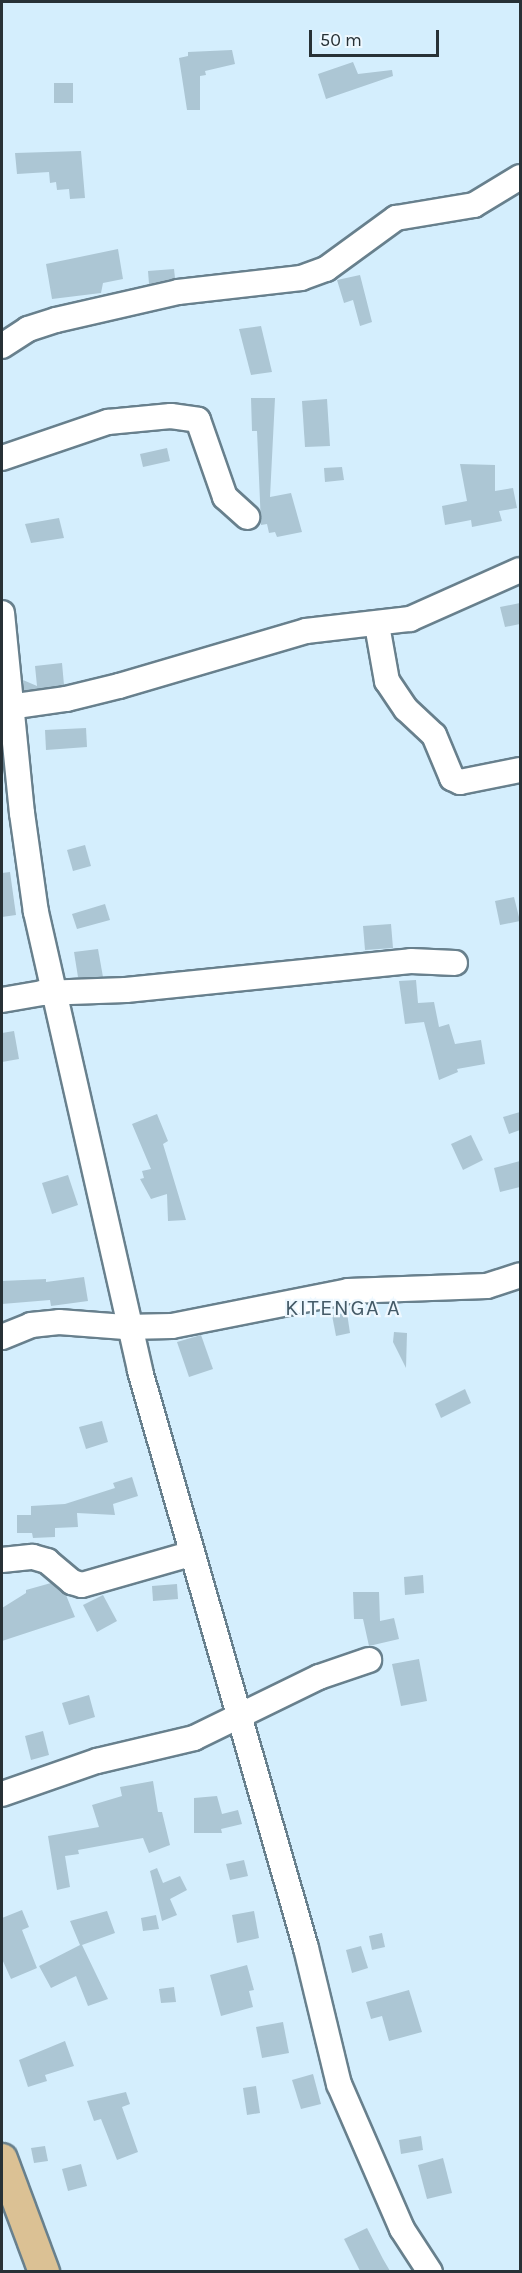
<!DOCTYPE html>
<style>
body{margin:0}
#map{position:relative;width:522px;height:2273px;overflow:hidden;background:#d4eefd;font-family:Karla,sans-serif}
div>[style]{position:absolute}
.building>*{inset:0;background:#acc6d4}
.roads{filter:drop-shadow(2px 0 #68808d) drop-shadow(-2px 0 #68808d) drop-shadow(0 2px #68808d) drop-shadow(0 -2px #68808d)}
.minor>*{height:24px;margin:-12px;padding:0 12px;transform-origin:12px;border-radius:12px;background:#fff}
.major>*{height:30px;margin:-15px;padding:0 15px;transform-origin:15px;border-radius:15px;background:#dbc194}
span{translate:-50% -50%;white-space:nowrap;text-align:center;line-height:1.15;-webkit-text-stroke:4.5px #eef8ff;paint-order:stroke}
.quarter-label{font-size:22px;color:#445a67;letter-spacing:1.5px}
.frame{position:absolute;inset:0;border:3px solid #273136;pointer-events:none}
.scale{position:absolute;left:309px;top:30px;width:130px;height:27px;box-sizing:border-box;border:3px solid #273136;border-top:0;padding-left:8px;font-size:18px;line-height:21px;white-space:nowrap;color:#273136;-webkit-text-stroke:4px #eef8ff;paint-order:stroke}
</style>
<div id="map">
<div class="building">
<i style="clip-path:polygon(232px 50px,235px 64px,205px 71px,206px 75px,200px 76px,200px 110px,187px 110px,179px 58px,188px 56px,188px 52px)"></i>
<i style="clip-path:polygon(353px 62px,358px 74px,392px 70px,393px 76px,326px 99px,318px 74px)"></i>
<i style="clip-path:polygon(54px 83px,73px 83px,73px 103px,54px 103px)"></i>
<i style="clip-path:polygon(81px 151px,85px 198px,70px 199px,69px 189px,57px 190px,56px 182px,50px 183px,49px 172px,17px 174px,15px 153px)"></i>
<i style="clip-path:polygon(118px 249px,123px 279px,103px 283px,101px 293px,52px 299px,46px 264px)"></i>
<i style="clip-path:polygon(174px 269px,175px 278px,149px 284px,148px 271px)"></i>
<i style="clip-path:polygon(360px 275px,372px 322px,360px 326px,353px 300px,344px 303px,337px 280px)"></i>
<i style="clip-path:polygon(261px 326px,272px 372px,251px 375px,239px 329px)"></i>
<i style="clip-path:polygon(251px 398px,275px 398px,270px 497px,291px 493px,302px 532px,277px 537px,275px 532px,269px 533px,267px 524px,261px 525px,257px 431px,252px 431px)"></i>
<i style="clip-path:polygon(327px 399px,330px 446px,305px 447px,302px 401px)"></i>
<i style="clip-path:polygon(167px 448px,170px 461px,143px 467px,140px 454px)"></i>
<i style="clip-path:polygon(460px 464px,495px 465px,495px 491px,513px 488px,517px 508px,499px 511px,502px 521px,472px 527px,471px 520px,445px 525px,442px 506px,467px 501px)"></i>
<i style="clip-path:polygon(342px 467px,344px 480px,325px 482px,324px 468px)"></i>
<i style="clip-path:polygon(59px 518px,64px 538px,31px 543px,25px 524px)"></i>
<i style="clip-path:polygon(520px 603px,520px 624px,505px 627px,500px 607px)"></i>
<i style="clip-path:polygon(62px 663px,64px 685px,24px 691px,23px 680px,37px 686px,35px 666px)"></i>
<i style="clip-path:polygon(86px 728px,87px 747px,46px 750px,45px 730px)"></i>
<i style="clip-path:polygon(85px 845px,91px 866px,73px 871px,67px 850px)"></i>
<i style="clip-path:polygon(10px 872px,16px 915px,2px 917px,2px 873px)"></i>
<i style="clip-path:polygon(514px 897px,520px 921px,500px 925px,495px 901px)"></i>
<i style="clip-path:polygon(105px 904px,110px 920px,77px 929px,72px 914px)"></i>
<i style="clip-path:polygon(391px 924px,393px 948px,365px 950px,363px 926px)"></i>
<i style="clip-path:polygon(98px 949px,103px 977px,78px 977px,74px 952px)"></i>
<i style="clip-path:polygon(416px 980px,418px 1003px,434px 1002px,439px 1027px,449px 1024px,455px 1044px,481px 1040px,485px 1064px,457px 1069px,458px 1072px,439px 1080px,424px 1022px,405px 1024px,399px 981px)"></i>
<i style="clip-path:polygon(14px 1031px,19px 1059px,2px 1062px,2px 1033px)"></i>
<i style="clip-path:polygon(520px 1112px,520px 1130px,509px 1134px,503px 1117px)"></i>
<i style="clip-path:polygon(157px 1114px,168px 1141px,163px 1144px,186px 1220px,168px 1221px,167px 1194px,151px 1199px,140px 1179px,144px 1178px,142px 1171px,151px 1169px,132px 1124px)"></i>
<i style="clip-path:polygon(471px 1135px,483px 1160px,463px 1170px,451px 1144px)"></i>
<i style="clip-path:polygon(520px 1161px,520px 1187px,500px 1192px,494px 1168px)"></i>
<i style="clip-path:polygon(68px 1175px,78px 1205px,52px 1214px,42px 1183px)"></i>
<i style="clip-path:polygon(84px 1277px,88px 1301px,51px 1306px,50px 1300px,2px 1304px,2px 1281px,46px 1279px,46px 1282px)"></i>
<i style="clip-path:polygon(347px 1313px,350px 1333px,336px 1336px,332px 1315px)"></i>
<i style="clip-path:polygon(394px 1332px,407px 1333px,406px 1368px,393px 1342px)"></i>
<i style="clip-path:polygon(201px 1335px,213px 1369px,189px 1377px,177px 1342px)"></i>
<i style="clip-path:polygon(465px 1389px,471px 1403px,441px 1418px,435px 1404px)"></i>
<i style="clip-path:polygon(102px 1421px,108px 1442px,86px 1449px,79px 1427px)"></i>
<i style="clip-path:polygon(132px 1477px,138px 1496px,113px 1504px,115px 1515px,77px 1513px,78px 1527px,55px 1528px,55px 1537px,33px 1538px,32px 1533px,17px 1533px,17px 1515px,31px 1515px,31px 1506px,65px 1504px,115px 1488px,113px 1483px)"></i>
<i style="clip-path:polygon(423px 1575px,424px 1593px,405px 1595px,404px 1577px)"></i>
<i style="clip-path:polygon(51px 1583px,66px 1595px,75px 1617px,2px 1641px,2px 1608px,26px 1593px,26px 1590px)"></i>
<i style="clip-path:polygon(177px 1584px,178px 1599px,153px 1601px,152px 1586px)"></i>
<i style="clip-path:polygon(353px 1592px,379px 1592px,380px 1621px,394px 1618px,399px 1639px,369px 1646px,363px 1619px,354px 1619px)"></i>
<i style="clip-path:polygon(103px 1595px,117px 1621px,97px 1632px,83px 1605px)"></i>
<i style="clip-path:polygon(419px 1659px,427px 1701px,401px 1706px,392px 1664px)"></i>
<i style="clip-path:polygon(89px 1695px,95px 1717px,69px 1725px,62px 1703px)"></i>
<i style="clip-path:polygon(43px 1731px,49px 1755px,31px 1760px,25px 1736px)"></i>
<i style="clip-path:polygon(153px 1781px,158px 1812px,162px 1812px,170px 1845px,149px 1853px,143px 1838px,78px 1850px,79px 1854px,65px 1856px,70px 1887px,57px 1890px,48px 1836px,99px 1827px,92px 1805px,122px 1796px,120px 1787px)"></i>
<i style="clip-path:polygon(217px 1796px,222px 1814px,238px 1810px,242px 1824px,221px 1829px,222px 1833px,194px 1833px,194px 1798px)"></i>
<i style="clip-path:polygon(244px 1860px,248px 1876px,230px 1880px,226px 1864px)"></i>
<i style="clip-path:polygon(157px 1868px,163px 1883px,180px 1876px,187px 1890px,170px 1899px,177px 1915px,162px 1921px,150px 1871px)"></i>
<i style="clip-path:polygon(22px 1910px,29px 1927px,22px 1930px,37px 1968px,11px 1979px,2px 1959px,2px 1918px)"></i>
<i style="clip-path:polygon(107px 1911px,115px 1933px,82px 1945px,108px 1999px,88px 2006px,76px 1976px,51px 1988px,39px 1966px,80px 1945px,70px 1921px)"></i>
<i style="clip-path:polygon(254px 1911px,259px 1938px,237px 1943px,232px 1915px)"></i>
<i style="clip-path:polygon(156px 1915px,159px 1929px,143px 1931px,141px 1918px)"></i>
<i style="clip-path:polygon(382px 1933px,385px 1947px,372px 1950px,369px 1936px)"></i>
<i style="clip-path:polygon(361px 1946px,368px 1968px,352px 1973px,346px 1950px)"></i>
<i style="clip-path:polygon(247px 1965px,254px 1990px,249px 1991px,253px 2007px,221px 2016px,210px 1975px)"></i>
<i style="clip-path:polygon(174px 1987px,176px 2002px,161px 2003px,159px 1989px)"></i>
<i style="clip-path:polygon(409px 1990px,422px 2032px,389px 2041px,382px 2016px,371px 2019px,366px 2002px)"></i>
<i style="clip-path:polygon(283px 2022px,289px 2053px,262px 2058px,256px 2027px)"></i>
<i style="clip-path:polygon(65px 2041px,74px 2066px,45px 2075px,47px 2081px,28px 2087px,19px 2060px)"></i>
<i style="clip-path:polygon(313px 2074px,321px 2104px,301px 2109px,292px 2080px)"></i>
<i style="clip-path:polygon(256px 2086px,260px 2113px,247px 2115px,243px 2088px)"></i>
<i style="clip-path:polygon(126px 2092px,130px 2104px,122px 2107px,138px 2152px,117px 2160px,101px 2119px,94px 2121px,87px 2101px)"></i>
<i style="clip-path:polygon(421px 2136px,423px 2150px,401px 2154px,399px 2140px)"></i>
<i style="clip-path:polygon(45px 2146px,48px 2161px,34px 2163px,31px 2148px)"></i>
<i style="clip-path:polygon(443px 2158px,452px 2193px,427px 2199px,418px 2165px)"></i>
<i style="clip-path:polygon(81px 2164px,87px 2186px,68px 2191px,62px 2169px)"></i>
<i style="clip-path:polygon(367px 2228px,383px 2259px,390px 2271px,360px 2271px,344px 2239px)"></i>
</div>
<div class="roads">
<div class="minor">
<i style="left:2px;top:346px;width:31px;rotate:-33deg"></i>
<i style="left:28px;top:329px;width:29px;rotate:-18deg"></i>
<i style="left:56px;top:320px;width:125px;rotate:-12.9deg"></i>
<i style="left:178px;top:292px;width:124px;rotate:-6.5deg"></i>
<i style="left:301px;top:278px;width:27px;rotate:-20deg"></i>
<i style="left:326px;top:269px;width:87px;rotate:-36.1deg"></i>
<i style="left:396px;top:218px;width:79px;rotate:-9.5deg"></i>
<i style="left:474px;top:205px;width:54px;rotate:-31.3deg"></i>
<i style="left:2px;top:458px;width:112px;rotate:-18.8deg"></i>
<i style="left:108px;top:422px;width:63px;rotate:-5.4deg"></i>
<i style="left:171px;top:416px;width:27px;rotate:8deg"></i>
<i style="left:198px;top:420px;width:82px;rotate:70.7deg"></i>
<i style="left:225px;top:497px;width:30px;rotate:42deg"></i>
<i style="left:2px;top:613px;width:201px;rotate:84.3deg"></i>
<i style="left:22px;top:813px;width:100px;rotate:82deg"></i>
<i style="left:36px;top:912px;width:471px;rotate:77.2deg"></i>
<i style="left:140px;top:1371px;width:600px;rotate:73.95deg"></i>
<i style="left:306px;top:1948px;width:140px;rotate:76.4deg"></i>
<i style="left:339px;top:2084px;width:158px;rotate:66.5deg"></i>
<i style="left:402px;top:2229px;width:51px;rotate:56.9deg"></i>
<i style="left:377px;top:625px;width:57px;rotate:79.9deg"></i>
<i style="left:387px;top:681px;width:34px;rotate:56deg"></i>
<i style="left:406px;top:709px;width:38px;rotate:43deg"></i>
<i style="left:434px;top:735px;width:47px;rotate:67.3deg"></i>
<i style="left:452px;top:778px;width:9px;rotate:27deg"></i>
<i style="left:460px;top:782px;width:61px;rotate:-11.3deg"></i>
<i style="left:2px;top:708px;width:65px;rotate:-8deg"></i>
<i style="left:66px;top:699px;width:55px;rotate:-13.8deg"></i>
<i style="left:119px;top:686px;width:195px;rotate:-16.4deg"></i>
<i style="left:306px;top:631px;width:105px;rotate:-6.6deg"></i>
<i style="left:410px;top:619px;width:120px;rotate:-24deg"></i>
<i style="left:2px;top:1000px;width:41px;rotate:-9.9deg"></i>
<i style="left:42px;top:993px;width:84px;rotate:-2deg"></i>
<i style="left:126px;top:990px;width:286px;rotate:-5.8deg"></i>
<i style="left:411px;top:961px;width:44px;rotate:2.6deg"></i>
<i style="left:2px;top:1337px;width:31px;rotate:-22deg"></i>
<i style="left:31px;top:1325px;width:28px;rotate:-6deg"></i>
<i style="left:59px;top:1322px;width:66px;rotate:4.3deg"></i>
<i style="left:125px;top:1327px;width:47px;rotate:-1.2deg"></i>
<i style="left:172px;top:1326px;width:179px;rotate:-11.2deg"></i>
<i style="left:348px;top:1291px;width:139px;rotate:-2.1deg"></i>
<i style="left:487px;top:1286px;width:35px;rotate:-18deg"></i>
<i style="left:2px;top:1560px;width:31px;rotate:-6deg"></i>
<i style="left:33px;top:1557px;width:15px;rotate:16deg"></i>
<i style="left:47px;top:1561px;width:33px;rotate:40deg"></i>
<i style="left:72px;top:1582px;width:10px;rotate:17deg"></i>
<i style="left:82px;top:1585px;width:112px;rotate:-16deg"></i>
<i style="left:2px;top:1794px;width:101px;rotate:-19.2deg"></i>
<i style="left:97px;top:1761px;width:100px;rotate:-13.3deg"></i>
<i style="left:194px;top:1738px;width:139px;rotate:-26deg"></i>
<i style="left:319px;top:1677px;width:53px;rotate:-18.8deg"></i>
</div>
<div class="major">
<i style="left:2px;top:2159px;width:121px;rotate:69.6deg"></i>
</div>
</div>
<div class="quarter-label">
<span style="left:343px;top:1309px">KITENGA A</span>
</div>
<div class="frame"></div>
<div class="scale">50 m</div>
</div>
